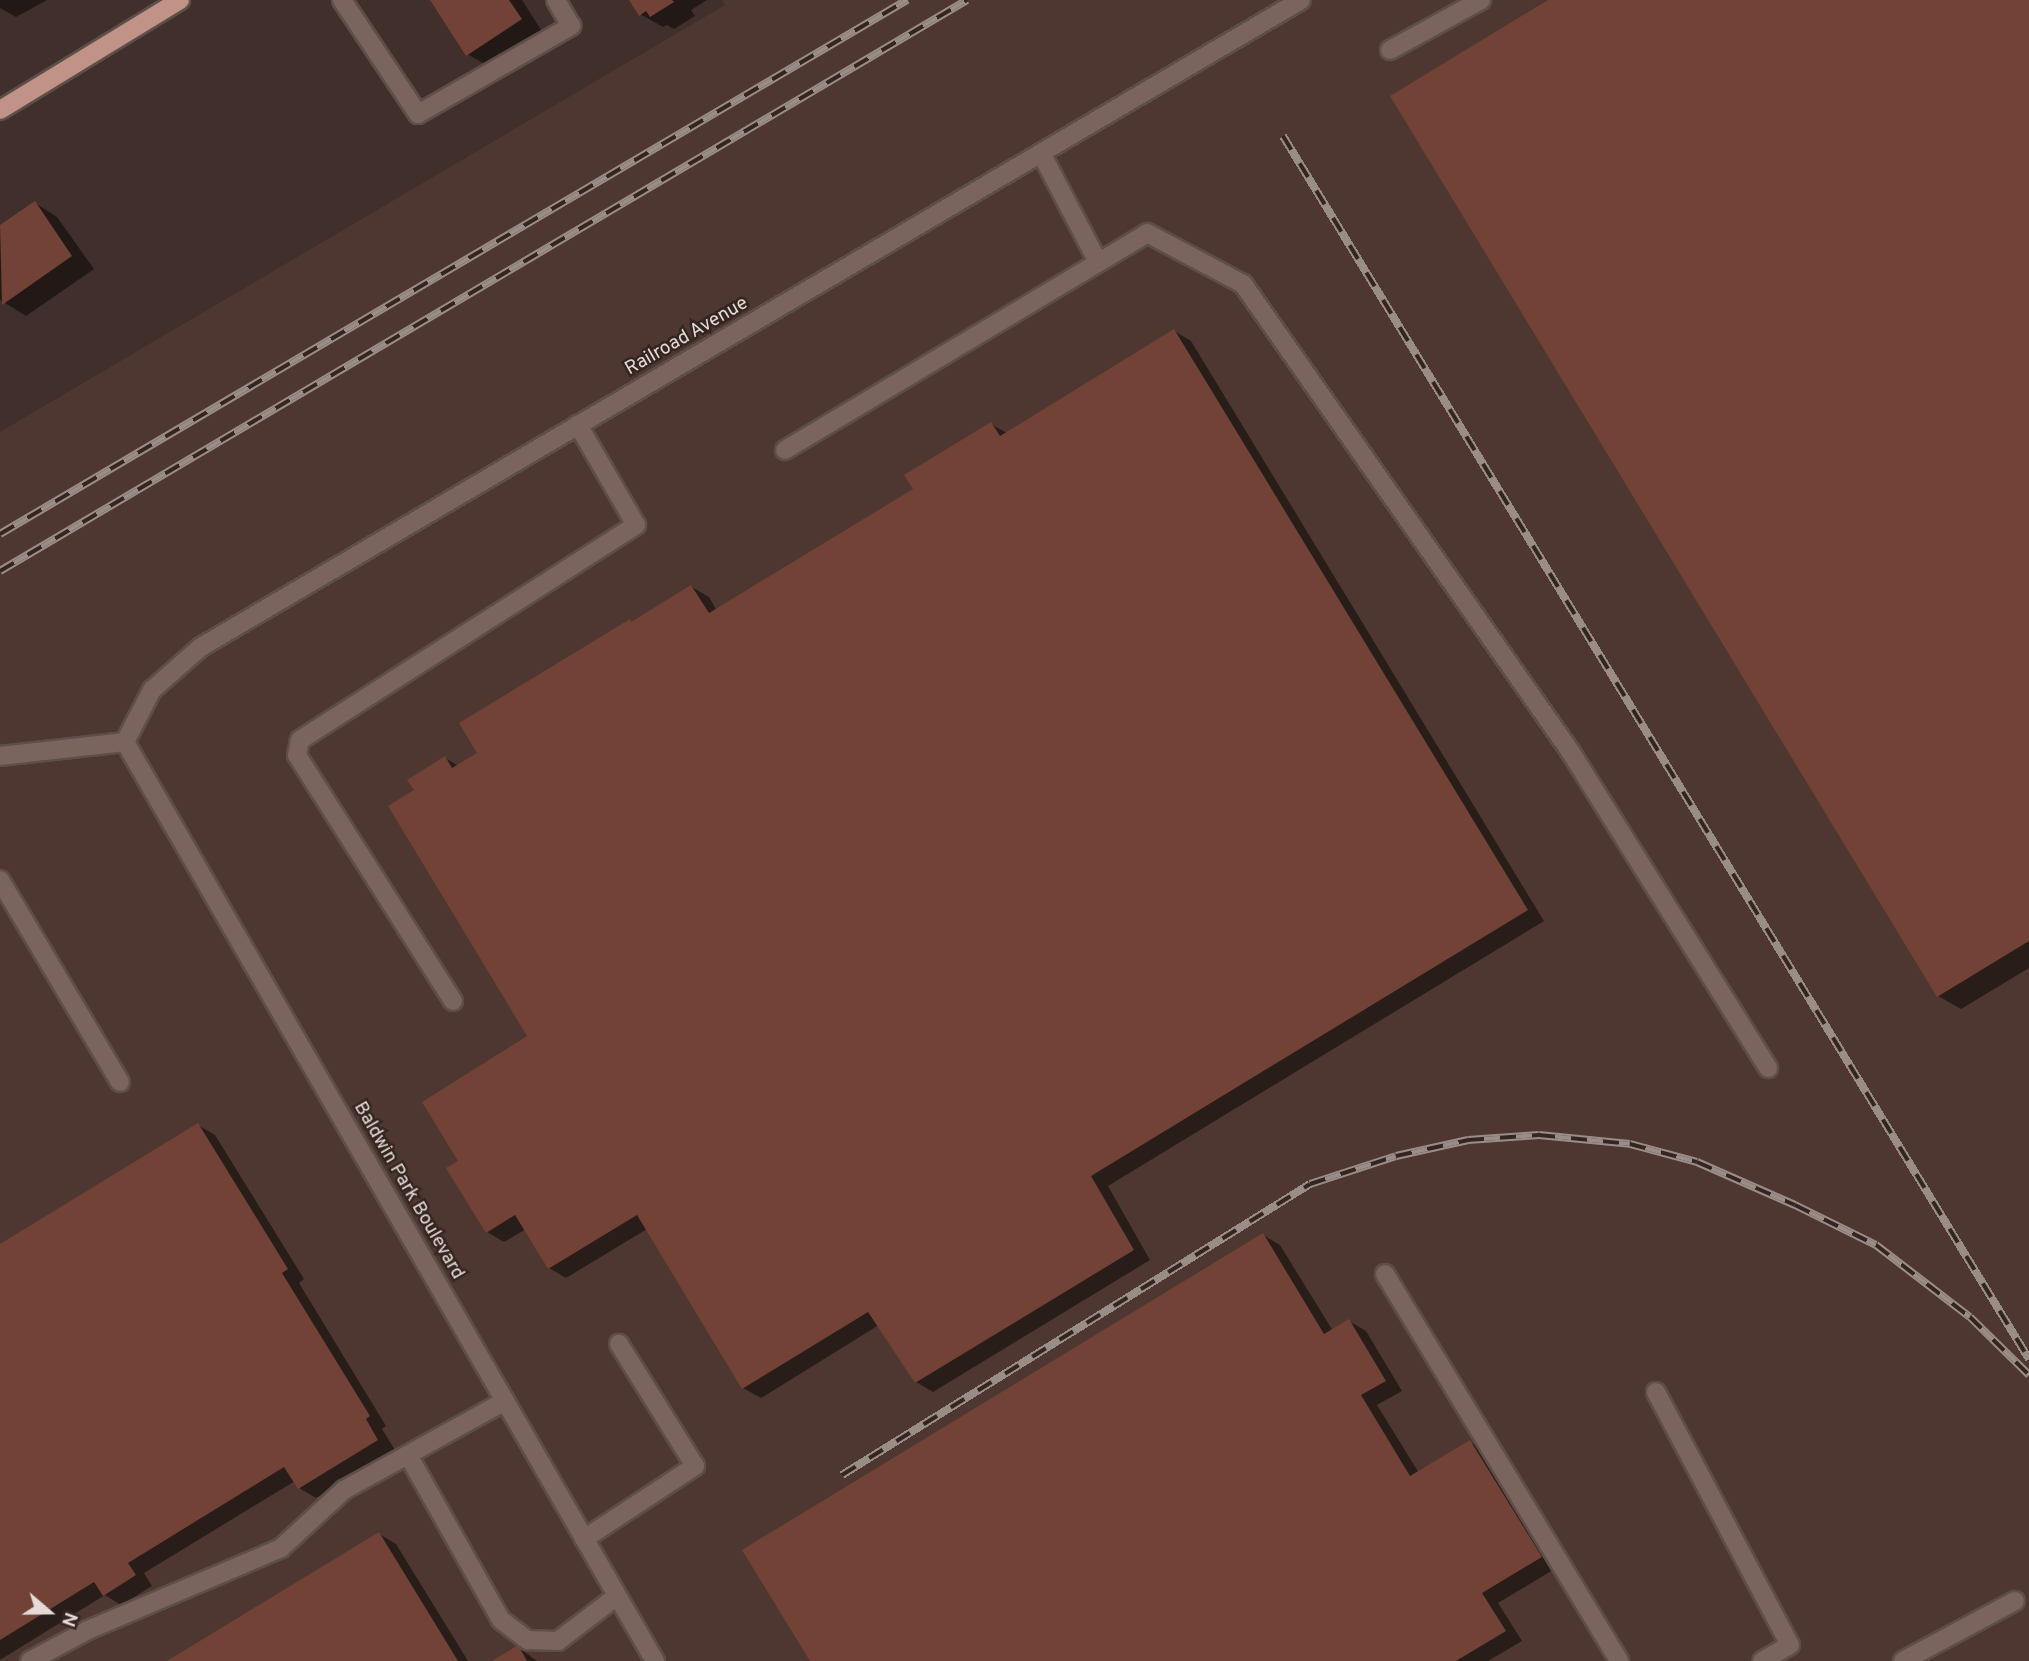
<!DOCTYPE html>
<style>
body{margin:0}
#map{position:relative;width:2029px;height:1661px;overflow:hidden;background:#402f2a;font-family:Overpass,sans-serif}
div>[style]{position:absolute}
.built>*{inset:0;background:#4e3730}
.shadow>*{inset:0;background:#0007}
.building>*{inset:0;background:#714235}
.roads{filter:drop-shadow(2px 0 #5e4e49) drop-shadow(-2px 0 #5e4e49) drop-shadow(0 2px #5e4e49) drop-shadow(0 -2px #5e4e49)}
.minor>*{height:18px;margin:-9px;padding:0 9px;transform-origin:9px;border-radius:9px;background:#7a645d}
.major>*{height:18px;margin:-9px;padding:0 9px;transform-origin:9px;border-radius:9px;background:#c09386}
.rail>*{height:8px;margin-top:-4px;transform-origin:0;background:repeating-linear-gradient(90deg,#352520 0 16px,#9a8d88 0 32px);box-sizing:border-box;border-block:2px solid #9a8d88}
span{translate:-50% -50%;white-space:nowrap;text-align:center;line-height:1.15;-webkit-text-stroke:5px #352520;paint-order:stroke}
.street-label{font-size:19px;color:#e5dad6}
.north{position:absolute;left:14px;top:1577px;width:70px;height:70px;-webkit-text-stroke:5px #352520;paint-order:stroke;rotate:110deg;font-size:19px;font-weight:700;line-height:28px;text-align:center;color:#e5dad6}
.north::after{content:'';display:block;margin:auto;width:24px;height:32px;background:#e5dad6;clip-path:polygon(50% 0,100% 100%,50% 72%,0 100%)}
</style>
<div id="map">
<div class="built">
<i style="clip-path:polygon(722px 0,2029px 0,2029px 1661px,0 1661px,0 432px,725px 5px)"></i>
</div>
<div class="shadow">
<i style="clip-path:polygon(0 0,47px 0,16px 17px,0 8px)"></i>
<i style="clip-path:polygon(432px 0,522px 0,543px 33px,490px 67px,467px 54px)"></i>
<i style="clip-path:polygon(632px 0,707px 0,691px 10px,695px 16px,674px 29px,667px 25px,663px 27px,640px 14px)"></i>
<i style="clip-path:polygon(1551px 0,2029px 0,2029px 968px,1961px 1009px,1938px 996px)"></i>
<i style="clip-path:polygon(35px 203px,57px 217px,94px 269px,26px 316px,0 300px,0 227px)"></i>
<i style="clip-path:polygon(1174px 331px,1191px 341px,1544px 921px,1108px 1186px,1150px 1260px,933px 1392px,916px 1382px,879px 1325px,761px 1398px,743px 1388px,647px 1229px,566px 1278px,549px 1268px,526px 1229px,504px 1242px,487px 1232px,461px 1162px,530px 1037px,416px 791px,445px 758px,459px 766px,479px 754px,630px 621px,633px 623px,692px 587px,709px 597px,717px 611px,916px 490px,991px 424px,1007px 433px)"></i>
<i style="clip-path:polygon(198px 1125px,215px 1135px,304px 1279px,299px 1283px,386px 1426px,382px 1429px,395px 1450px,316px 1498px,299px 1488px,295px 1481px,144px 1573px,152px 1586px,121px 1605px,105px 1595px,0 1660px,0 1246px)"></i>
<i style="clip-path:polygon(1263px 1235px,1280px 1245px,1333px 1331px,1349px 1321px,1366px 1331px,1402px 1391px,1377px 1405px,1419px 1473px,1470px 1442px,1488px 1452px,1558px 1567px,1498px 1603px,1522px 1641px,1488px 1661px,812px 1661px)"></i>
<i style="clip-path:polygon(379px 1534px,396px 1544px,468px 1661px,171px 1661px)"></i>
<i style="clip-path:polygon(518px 1647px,537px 1661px,496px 1661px)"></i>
</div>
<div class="building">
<i style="clip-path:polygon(430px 0,509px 0,522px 19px,466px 56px)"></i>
<i style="clip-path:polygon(629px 0,672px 0,674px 2px,650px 17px,646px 11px,639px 16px)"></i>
<i style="clip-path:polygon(1548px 0,2029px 0,2029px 941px,1937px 997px,1390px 96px)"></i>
<i style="clip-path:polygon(35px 201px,72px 256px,2px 305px,0 225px)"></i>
<i style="clip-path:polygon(1174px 329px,1528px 910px,1091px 1176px,1134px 1250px,915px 1383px,868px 1312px,742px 1389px,637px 1215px,548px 1269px,515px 1215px,486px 1233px,446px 1168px,458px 1161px,422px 1102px,527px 1036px,388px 806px,414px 790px,407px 780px,445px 756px,452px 768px,477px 753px,459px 723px,630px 619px,631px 622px,691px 585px,709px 613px,913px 489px,904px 475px,991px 422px,1000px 436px)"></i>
<i style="clip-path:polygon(198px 1123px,288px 1269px,282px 1273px,370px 1416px,366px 1419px,378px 1440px,298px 1489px,284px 1467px,128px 1563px,136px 1575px,103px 1596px,94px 1582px,0 1640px,0 1244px)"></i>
<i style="clip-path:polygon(1263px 1233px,1324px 1334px,1349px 1319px,1386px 1381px,1361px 1395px,1410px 1476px,1470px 1440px,1542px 1557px,1482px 1593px,1506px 1631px,1456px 1661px,810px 1661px,742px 1550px)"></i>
<i style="clip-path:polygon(379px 1532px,458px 1661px,167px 1661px)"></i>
<i style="clip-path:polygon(518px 1645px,527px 1661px,492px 1661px)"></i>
</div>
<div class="roads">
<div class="minor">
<i style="left:342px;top:0;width:137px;rotate:56.3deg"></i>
<i style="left:418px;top:114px;width:177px;rotate:-29.9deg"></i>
<i style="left:571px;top:26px;width:30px;rotate:-120deg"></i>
<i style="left:1390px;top:50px;width:104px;rotate:-28.8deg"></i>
<i style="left:1041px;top:153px;width:123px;rotate:62.4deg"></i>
<i style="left:785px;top:450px;width:422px;rotate:-30.9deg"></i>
<i style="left:1147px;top:233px;width:109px;rotate:28deg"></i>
<i style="left:1243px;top:284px;width:570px;rotate:55deg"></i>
<i style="left:1570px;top:751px;width:374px;rotate:58deg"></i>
<i style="left:125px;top:742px;width:59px;rotate:-62.6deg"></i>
<i style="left:152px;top:690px;width:65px;rotate:-41.3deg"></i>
<i style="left:201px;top:647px;width:1276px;rotate:-30.46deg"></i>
<i style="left:125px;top:742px;width:1061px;rotate:60.03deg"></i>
<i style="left:0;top:756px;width:126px;rotate:-6.4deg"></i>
<i style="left:0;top:880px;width:235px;rotate:59.3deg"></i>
<i style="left:453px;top:1001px;width:291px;rotate:-122.4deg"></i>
<i style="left:297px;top:755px;width:15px;rotate:-79deg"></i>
<i style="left:300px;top:740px;width:399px;rotate:-32.6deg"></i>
<i style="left:636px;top:525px;width:116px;rotate:-120.1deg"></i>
<i style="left:1385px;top:1274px;width:452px;rotate:58.8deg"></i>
<i style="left:1656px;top:1392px;width:286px;rotate:62.1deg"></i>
<i style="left:1790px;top:1645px;width:32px;rotate:150deg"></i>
<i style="left:408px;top:1455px;width:189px;rotate:60.6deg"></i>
<i style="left:501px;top:1620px;width:34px;rotate:37deg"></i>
<i style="left:528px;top:1640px;width:30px;rotate:2deg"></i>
<i style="left:558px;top:1641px;width:74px;rotate:-37.3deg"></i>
<i style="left:584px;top:1539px;width:133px;rotate:-33.3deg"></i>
<i style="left:695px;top:1466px;width:144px;rotate:-121.9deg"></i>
<i style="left:30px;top:1661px;width:66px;rotate:-28.1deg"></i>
<i style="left:88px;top:1630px;width:210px;rotate:-23deg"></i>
<i style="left:281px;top:1548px;width:86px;rotate:-42.6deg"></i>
<i style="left:344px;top:1490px;width:184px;rotate:-28.9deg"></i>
<i style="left:1903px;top:1661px;width:127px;rotate:-28.2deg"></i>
</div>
<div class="major">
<i style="left:0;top:110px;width:211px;rotate:-31.4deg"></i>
</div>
</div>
<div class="rail">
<i style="left:1283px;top:136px;width:1433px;rotate:58.62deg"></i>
<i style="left:0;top:534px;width:1053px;rotate:-30.49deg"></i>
<i style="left:0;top:571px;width:1123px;rotate:-30.56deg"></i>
<i style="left:842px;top:1475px;width:551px;rotate:-31.87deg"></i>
<i style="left:1310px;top:1184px;width:90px;rotate:-18deg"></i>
<i style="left:1396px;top:1156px;width:74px;rotate:-12.5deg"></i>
<i style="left:1468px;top:1140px;width:71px;rotate:-4deg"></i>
<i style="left:1539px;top:1135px;width:91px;rotate:5.6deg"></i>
<i style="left:1630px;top:1144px;width:69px;rotate:15deg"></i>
<i style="left:1697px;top:1162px;width:107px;rotate:23.7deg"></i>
<i style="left:1795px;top:1205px;width:90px;rotate:26.3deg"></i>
<i style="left:1876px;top:1245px;width:118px;rotate:37.5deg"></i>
<i style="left:1970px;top:1317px;width:83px;rotate:44.5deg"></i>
</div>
<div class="street-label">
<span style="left:687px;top:337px;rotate:-30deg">Railroad Avenue</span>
<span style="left:408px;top:1191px;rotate:60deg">Baldwin Park Boulevard</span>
</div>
<div class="north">N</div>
</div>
